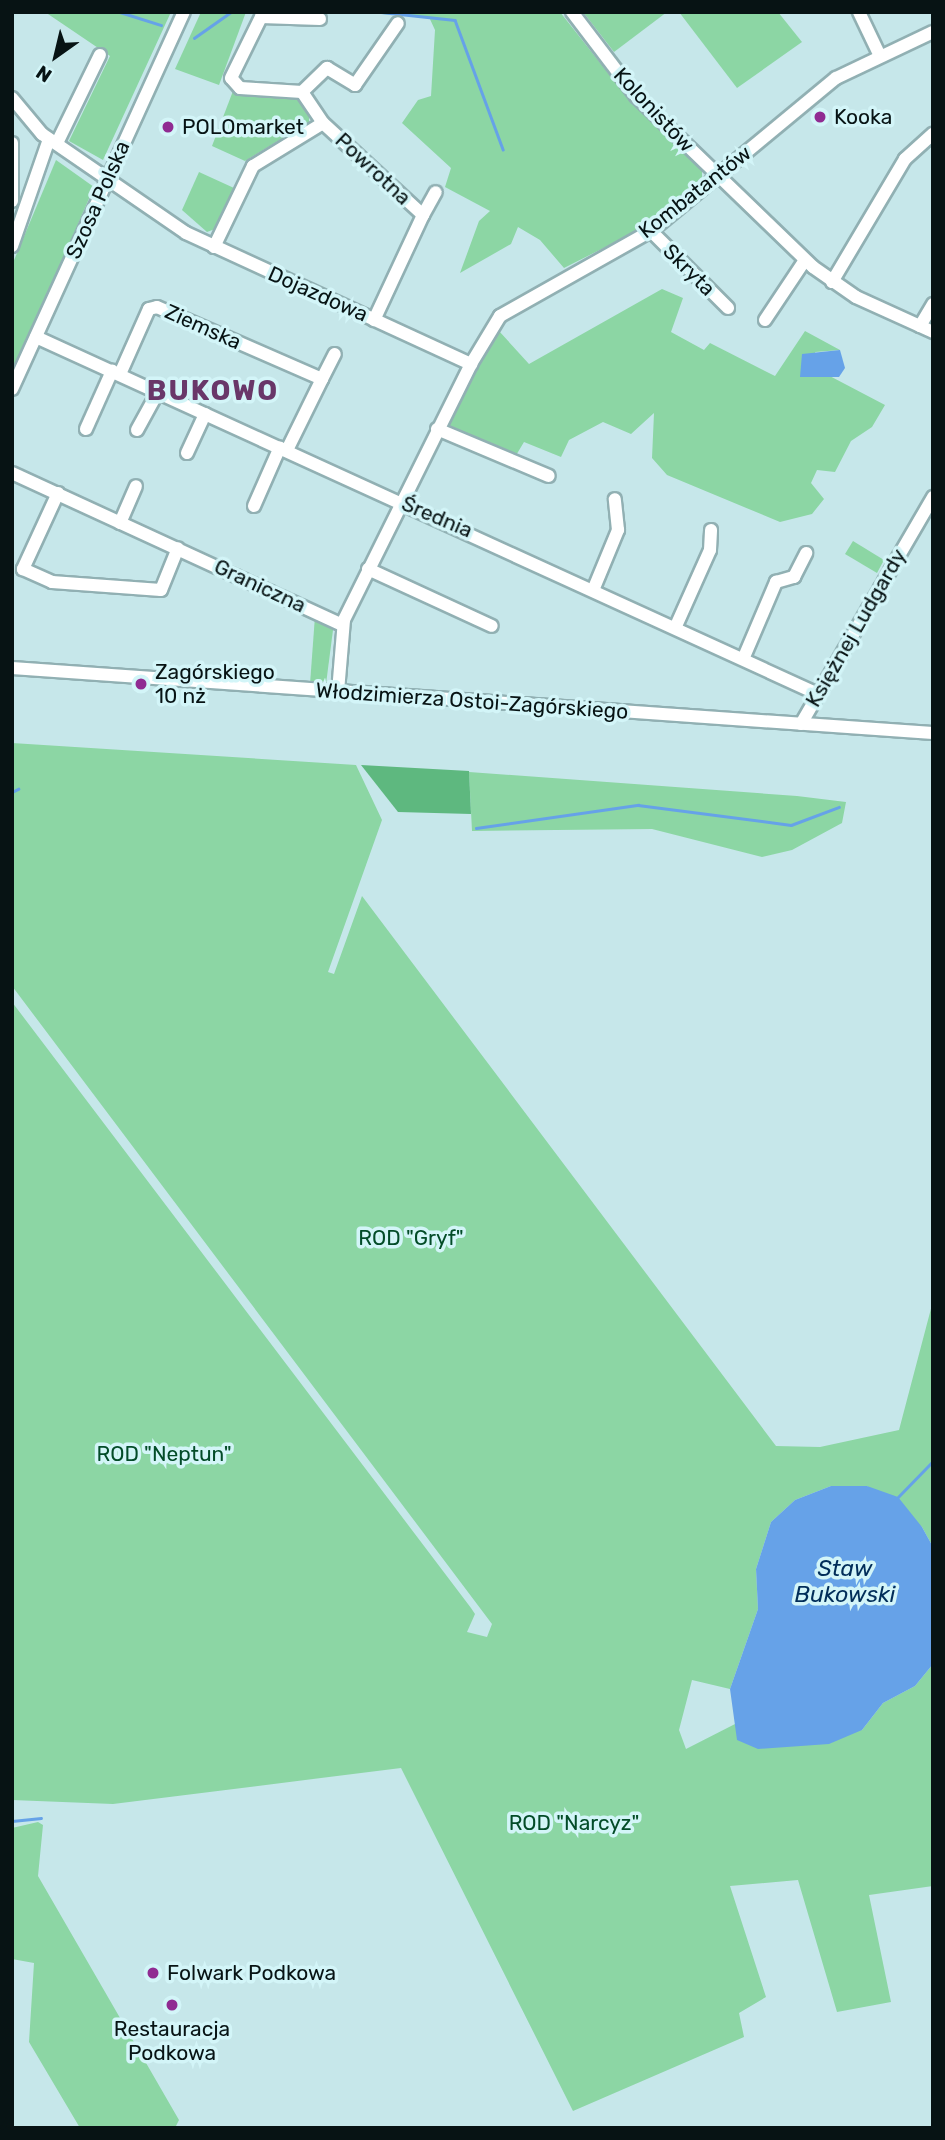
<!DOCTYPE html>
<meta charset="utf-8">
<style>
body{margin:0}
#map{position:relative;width:945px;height:2140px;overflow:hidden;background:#c6e7ea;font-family:Rubik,sans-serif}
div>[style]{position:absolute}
.green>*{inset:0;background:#8cd6a4}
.forest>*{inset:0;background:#5eb87f}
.water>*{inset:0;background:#66a2e8}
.stream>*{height:2.5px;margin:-1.25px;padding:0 1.25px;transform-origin:1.25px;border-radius:1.25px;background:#66a2e8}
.roads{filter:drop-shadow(2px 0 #91b0b3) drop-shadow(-2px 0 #91b0b3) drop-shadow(0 2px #91b0b3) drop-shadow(0 -2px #91b0b3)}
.minor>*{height:12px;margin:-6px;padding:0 6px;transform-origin:6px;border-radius:6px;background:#fff}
.dots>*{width:19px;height:19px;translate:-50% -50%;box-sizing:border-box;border:4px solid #d3f5f8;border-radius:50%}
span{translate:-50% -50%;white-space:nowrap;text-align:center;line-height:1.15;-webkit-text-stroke:7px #d3f5f8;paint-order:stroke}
.street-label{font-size:21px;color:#071314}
.poi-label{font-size:21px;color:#071314}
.left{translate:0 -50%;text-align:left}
.park-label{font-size:21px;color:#034c28}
.water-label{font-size:23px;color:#012d59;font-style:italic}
.district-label{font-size:28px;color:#693769;font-weight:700;letter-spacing:2px}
.frame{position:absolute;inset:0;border:14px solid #071314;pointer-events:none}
.north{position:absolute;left:21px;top:21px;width:70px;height:70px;-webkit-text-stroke:5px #d3f5f8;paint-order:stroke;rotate:214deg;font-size:19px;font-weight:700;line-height:28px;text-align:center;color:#071314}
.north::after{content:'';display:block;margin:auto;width:24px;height:32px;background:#071314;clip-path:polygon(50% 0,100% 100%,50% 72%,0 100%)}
</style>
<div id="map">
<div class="green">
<i style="clip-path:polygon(45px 12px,171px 12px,103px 160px,69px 141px,110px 56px)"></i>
<i style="clip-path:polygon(201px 12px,246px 12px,219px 85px,175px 69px)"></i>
<i style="clip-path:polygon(351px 12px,560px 12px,620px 88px,702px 170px,702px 180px,645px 227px,564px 268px,540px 240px,518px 227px,511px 244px,460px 273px,479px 221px,490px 211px,445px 187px,451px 168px,402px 123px,418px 100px,431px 96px,435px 30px,429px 17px)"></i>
<i style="clip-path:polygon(583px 12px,667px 12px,614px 52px)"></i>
<i style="clip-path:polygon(679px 12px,778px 12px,802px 42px,737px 88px)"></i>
<i style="clip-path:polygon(233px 91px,292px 94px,309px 109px,309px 122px,245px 161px,212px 146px)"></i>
<i style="clip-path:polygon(56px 160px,94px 187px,12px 377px,12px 265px)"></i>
<i style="clip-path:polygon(199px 172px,234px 188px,215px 229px,207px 232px,182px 210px)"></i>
<i style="clip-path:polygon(662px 289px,683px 298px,671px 332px,704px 350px,710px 343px,775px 376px,805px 331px,840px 350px,815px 352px,824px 373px,885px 405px,872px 427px,851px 441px,835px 472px,817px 470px,811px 483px,824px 499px,812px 514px,780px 522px,667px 475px,652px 458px,654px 413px,631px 434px,603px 422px,569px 440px,561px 457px,524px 442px,515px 457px,450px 426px,447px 419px,499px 331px,529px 364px)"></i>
<i style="clip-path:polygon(853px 541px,884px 560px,877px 573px,845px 554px)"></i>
<i style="clip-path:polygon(315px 616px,333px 630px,326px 684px,310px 684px)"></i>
<i style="clip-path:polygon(12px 743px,356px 765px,382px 820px,328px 972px,334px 974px,362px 896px,776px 1446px,820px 1447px,899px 1430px,933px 1301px,933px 1547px,922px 1527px,867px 1486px,831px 1486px,795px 1500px,771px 1522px,756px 1569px,758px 1609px,730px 1689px,692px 1680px,679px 1730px,686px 1749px,737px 1723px,737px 1740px,862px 1730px,883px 1703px,915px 1686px,933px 1664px,933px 1886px,869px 1895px,891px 2002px,837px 2012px,798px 1880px,730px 1886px,766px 1997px,739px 2013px,744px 2037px,573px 2111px,401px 1768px,113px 1804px,12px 1800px,12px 1002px,471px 1608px,475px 1614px,467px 1632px,487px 1637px,492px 1624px,12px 986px)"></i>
<i style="clip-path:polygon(469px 772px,797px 796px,846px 802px,842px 823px,792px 850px,762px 857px,652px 829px,472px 831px)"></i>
<i style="clip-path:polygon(38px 1822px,43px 1825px,38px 1876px,179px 2120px,175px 2128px,80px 2128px,29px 2042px,34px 1963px,12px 1959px,12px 1828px)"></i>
</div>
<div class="forest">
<i style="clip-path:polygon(361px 765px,469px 771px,471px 814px,398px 812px)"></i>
</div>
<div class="water">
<i style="clip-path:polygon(840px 350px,845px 368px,839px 377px,800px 377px,802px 354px)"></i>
<i style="clip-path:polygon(831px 1486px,867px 1486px,898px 1497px,922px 1527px,933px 1547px,933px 1664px,915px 1686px,883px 1703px,862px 1730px,829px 1744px,758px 1749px,737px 1740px,730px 1689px,758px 1609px,756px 1569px,771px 1522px,795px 1500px)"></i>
</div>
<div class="stream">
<i style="left:120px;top:12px;width:43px;rotate:17.6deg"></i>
<i style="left:381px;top:12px;width:74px;rotate:6.2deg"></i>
<i style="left:455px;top:20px;width:138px;rotate:69.6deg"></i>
<i style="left:194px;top:38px;width:45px;rotate:-35.1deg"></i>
<i style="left:12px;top:792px;width:7px;rotate:-27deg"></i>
<i style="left:476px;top:828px;width:164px;rotate:-8.1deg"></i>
<i style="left:638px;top:805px;width:154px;rotate:7.4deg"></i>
<i style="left:791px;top:825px;width:51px;rotate:-20.6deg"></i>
<i style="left:898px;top:1497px;width:50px;rotate:-45.8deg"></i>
<i style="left:12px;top:1821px;width:29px;rotate:-6deg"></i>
</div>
<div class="roads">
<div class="minor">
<i style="left:572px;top:12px;width:106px;rotate:52.7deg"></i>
<i style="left:636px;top:96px;width:246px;rotate:44deg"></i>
<i style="left:813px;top:267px;width:52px;rotate:34.9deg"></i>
<i style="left:856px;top:297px;width:85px;rotate:24.4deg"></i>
<i style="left:859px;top:12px;width:49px;rotate:64.5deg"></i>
<i style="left:302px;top:92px;width:62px;rotate:-176.3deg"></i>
<i style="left:240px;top:88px;width:13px;rotate:-132deg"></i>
<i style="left:231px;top:78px;width:68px;rotate:-63.8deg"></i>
<i style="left:261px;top:17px;width:59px;rotate:1.9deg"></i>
<i style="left:12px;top:98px;width:47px;rotate:50.2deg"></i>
<i style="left:42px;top:134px;width:175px;rotate:34.5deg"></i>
<i style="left:186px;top:233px;width:314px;rotate:24.7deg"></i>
<i style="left:471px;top:364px;width:286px;rotate:116.4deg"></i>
<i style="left:344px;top:620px;width:72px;rotate:94.8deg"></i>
<i style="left:323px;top:123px;width:37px;rotate:-124deg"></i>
<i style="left:302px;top:92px;width:35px;rotate:-44deg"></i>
<i style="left:327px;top:68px;width:33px;rotate:31deg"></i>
<i style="left:355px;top:85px;width:75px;rotate:-55.3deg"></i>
<i style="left:12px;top:143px;width:58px;rotate:90deg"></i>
<i style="left:57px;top:143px;width:98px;rotate:-64deg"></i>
<i style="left:423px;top:215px;width:26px;rotate:-61deg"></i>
<i style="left:651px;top:231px;width:109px;rotate:45deg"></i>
<i style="left:12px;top:246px;width:113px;rotate:-70.9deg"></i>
<i style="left:214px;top:247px;width:90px;rotate:-64.3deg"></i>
<i style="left:253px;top:166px;width:82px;rotate:-31.6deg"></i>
<i style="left:323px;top:123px;width:136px;rotate:42.6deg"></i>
<i style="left:423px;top:215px;width:116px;rotate:115deg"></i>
<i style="left:832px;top:282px;width:143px;rotate:-59.3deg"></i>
<i style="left:905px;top:159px;width:38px;rotate:-42deg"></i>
<i style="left:765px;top:320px;width:72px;rotate:-56.3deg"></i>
<i style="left:920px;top:326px;width:26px;rotate:-59deg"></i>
<i style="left:36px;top:337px;width:860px;rotate:24.54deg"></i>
<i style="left:471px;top:364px;width:56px;rotate:-58.9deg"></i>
<i style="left:500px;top:316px;width:173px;rotate:-29.4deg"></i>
<i style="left:651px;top:231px;width:240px;rotate:-39.6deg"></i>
<i style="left:836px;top:78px;width:107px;rotate:-25.4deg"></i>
<i style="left:120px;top:374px;width:71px;rotate:-66deg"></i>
<i style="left:149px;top:309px;width:8px;rotate:-14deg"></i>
<i style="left:157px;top:307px;width:180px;rotate:23.6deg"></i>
<i style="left:322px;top:379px;width:79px;rotate:116.2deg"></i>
<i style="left:322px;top:379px;width:28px;rotate:-63deg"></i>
<i style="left:12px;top:389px;width:414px;rotate:-65.5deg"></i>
<i style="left:86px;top:429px;width:64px;rotate:-65.9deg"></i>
<i style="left:437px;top:429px;width:121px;rotate:22.8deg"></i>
<i style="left:137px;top:430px;width:46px;rotate:-61.2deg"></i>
<i style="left:187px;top:453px;width:43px;rotate:-65.2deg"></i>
<i style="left:12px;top:473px;width:363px;rotate:24.7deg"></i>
<i style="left:58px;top:493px;width:84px;rotate:114.7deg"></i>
<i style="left:23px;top:569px;width:32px;rotate:24deg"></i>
<i style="left:52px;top:582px;width:109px;rotate:4.2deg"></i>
<i style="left:161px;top:590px;width:45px;rotate:-68deg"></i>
<i style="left:254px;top:506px;width:64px;rotate:-66.2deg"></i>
<i style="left:120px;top:523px;width:40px;rotate:-66.6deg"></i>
<i style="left:368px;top:569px;width:136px;rotate:24.7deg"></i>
<i style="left:594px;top:588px;width:63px;rotate:-67.5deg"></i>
<i style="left:618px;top:530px;width:31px;rotate:-96deg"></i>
<i style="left:676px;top:626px;width:83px;rotate:-65.9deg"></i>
<i style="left:710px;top:550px;width:20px;rotate:-87deg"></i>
<i style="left:744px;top:657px;width:82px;rotate:-66.9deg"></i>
<i style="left:776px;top:582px;width:19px;rotate:-16deg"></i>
<i style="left:794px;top:577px;width:27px;rotate:-63deg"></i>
<i style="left:12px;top:668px;width:923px;rotate:4.04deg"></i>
<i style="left:801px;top:724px;width:263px;rotate:-59.8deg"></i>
</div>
</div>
<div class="dots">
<i style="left:820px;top:117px;background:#902b92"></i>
<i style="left:168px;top:127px;background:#902b92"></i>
<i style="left:141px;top:684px;background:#902b92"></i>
<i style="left:153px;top:1973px;background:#902b92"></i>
<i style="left:172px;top:2005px;background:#902b92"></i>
</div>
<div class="street-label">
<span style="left:654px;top:110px;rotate:47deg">Kolonistów</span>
<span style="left:373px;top:169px;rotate:43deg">Powrotna</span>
<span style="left:695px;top:192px;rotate:-38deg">Kombatantów</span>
<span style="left:98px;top:200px;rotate:-66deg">Szosa Polska</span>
<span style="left:689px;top:270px;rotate:45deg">Skryta</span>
<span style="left:318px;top:294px;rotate:24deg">Dojazdowa</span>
<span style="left:203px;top:327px;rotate:24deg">Ziemska</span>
<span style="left:437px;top:517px;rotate:23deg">Średnia</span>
<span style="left:260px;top:586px;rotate:25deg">Graniczna</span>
<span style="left:856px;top:628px;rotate:-60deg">Księżnej Ludgardy</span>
<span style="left:472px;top:701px;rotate:4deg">Włodzimierza Ostoi-Zagórskiego</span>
</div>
<div class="poi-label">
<span class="left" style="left:834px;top:117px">Kooka</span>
<span class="left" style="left:182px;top:127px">POLOmarket</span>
<span class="left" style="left:155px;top:684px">Zagórskiego<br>10 nż</span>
<span class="left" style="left:167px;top:1973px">Folwark Podkowa</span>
<span style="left:172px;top:2041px">Restauracja<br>Podkowa</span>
</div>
<div class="park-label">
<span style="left:411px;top:1238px">ROD "Gryf"</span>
<span style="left:164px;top:1454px">ROD "Neptun"</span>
<span style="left:574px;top:1823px">ROD "Narcyz"</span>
</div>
<div class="water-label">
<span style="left:845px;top:1581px">Staw<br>Bukowski</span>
</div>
<div class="district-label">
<span style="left:213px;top:391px">BUKOWO</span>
</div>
<div class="frame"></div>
<div class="north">N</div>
</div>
